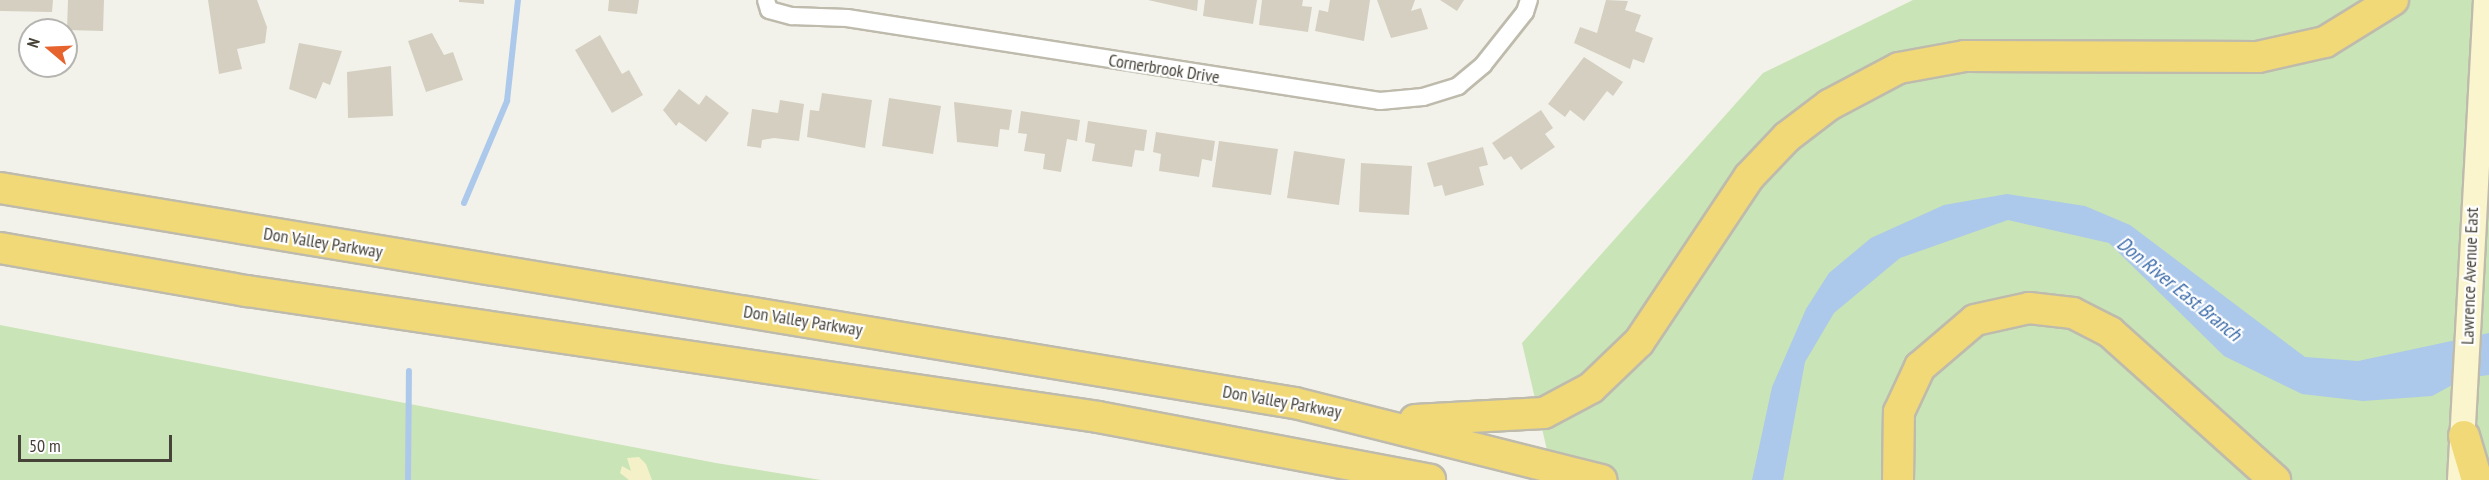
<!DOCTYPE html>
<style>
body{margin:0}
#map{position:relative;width:2489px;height:480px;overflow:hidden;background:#f3f2ea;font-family:"PT Sans Narrow",sans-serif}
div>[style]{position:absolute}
.green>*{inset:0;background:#c9e4b6}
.sand>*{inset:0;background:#f4f1c9}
.water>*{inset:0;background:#acc8ea}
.stream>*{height:6px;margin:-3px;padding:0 3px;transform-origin:3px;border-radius:3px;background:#acc8ea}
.building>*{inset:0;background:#d4cfc0}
.roads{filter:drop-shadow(2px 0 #bebbad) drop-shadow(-2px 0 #bebbad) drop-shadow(0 2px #bebbad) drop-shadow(0 -2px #bebbad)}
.minor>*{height:16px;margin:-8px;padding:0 8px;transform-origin:8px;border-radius:8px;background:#fff}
.secondary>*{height:24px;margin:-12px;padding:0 12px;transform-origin:12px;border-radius:12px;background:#faf5cd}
.motorway>*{height:30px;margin:-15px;padding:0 15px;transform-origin:15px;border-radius:15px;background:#f1d977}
span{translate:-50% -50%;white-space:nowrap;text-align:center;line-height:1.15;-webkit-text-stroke:4.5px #fff;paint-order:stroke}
.street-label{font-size:18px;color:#474339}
.water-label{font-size:20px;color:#3b6ba9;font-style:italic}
.north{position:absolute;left:18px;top:18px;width:60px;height:60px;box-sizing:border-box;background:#fff;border:2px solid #b5b4b0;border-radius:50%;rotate:289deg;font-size:16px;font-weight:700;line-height:24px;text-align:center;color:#474339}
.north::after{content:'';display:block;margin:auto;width:21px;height:27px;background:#e7632d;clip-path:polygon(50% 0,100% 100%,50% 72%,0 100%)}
.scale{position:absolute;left:18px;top:435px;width:154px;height:27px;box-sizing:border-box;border:3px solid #474339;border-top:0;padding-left:8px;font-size:18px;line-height:21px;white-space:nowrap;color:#474339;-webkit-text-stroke:4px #fff;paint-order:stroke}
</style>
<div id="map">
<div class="green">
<i style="clip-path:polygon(1913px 0,2489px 0,2489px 480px,1554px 480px,1522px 343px,1763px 73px)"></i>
<i style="clip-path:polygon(0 325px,716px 463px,821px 480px,0 480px)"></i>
</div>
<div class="sand">
<i style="clip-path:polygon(639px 457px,646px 464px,652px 480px,629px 480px,620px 473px,622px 466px,631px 471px,627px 458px)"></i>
</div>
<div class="water">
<i style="clip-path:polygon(2007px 194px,2085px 206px,2130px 225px,2305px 357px,2358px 361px,2489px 333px,2489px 375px,2465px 378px,2432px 396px,2363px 401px,2302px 394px,2224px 356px,2109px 243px,2008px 220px,1900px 258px,1834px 313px,1805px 362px,1783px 480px,1752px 480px,1772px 387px,1806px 309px,1829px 273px,1871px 238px,1944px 205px)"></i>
</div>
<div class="stream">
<i style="left:464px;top:203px;width:111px;rotate:-67.1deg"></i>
<i style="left:507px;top:101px;width:102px;rotate:-83.8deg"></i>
<i style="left:408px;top:480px;width:109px;rotate:-89.5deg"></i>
</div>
<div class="building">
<i style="clip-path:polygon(0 0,53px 0,52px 12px,0 11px)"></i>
<i style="clip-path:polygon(68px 0,104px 0,103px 31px,67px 30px)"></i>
<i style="clip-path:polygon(208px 0,257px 0,267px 27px,265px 43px,237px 49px,242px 69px,219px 74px)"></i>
<i style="clip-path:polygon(459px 0,484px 0,484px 4px,459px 2px)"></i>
<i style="clip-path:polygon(609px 0,639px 0,637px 14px,608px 11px)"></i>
<i style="clip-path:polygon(1148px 0,1198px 0,1197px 11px)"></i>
<i style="clip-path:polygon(1205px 0,1257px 0,1253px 24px,1203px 16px)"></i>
<i style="clip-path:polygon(1262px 0,1303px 0,1302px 6px,1312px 7px,1308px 32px,1259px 25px)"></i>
<i style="clip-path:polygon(1330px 0,1370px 0,1364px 41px,1315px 31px,1319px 10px,1328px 12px)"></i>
<i style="clip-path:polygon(1377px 0,1415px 0,1411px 11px,1421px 8px,1428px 29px,1391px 38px)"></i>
<i style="clip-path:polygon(1440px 0,1464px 0,1457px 11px)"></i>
<i style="clip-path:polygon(1606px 0,1628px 1px,1625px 10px,1641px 15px,1635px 31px,1653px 38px,1644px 63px,1633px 59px,1630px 69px,1574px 43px,1580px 27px,1597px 33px)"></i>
<i style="clip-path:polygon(432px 33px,444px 55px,453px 52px,463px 80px,426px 92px,408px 41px)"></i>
<i style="clip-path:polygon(600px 35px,622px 74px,629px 70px,643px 95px,612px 113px,575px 50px)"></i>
<i style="clip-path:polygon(299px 43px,342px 51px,330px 85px,323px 82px,316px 99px,289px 89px)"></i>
<i style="clip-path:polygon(1584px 57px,1623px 82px,1613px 96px,1607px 91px,1584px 121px,1570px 110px,1565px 117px,1548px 104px)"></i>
<i style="clip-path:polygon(391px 66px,393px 116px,348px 118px,347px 72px)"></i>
<i style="clip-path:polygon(679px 89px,699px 105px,706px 95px,729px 113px,706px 142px,679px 122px,676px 126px,663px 110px)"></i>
<i style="clip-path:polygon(822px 93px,872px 100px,865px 148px,807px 137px,810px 110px,819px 111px)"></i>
<i style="clip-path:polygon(889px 98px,941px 106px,933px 154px,882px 146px)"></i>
<i style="clip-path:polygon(780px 100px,804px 104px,799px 141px,774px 138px,762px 140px,761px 148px,747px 146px,752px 109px,778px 113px)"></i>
<i style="clip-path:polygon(954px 102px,1012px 110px,1009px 130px,1000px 129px,998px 147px,957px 142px)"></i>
<i style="clip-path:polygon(1541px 110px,1553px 128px,1545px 134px,1555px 147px,1521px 170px,1511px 156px,1504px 160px,1492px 143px)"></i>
<i style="clip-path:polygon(1021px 111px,1080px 120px,1077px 141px,1067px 139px,1061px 172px,1043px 169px,1045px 154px,1024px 151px,1027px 134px,1018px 133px)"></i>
<i style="clip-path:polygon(1088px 121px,1147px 130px,1144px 151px,1135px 150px,1132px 167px,1092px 161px,1095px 144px,1085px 142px)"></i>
<i style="clip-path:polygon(1156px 132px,1215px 141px,1212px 161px,1202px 159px,1199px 177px,1159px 171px,1161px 154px,1153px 152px)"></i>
<i style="clip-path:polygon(1219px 141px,1278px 149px,1271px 195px,1212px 187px)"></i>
<i style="clip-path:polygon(1483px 147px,1488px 165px,1479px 167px,1484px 185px,1445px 196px,1442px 185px,1434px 187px,1427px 163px)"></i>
<i style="clip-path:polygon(1294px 151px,1345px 159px,1339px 205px,1287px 198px)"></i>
<i style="clip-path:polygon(1361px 163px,1412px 166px,1409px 215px,1359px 212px)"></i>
</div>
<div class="roads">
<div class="minor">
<i style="left:766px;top:0;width:10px;rotate:73deg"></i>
<i style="left:769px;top:10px;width:24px;rotate:15deg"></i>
<i style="left:792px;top:16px;width:55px;rotate:2.1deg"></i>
<i style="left:847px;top:18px;width:539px;rotate:8.85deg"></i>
<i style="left:1380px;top:101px;width:43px;rotate:-5.3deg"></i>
<i style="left:1423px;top:97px;width:37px;rotate:-17deg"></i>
<i style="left:1458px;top:86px;width:33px;rotate:-40deg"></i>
<i style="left:1483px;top:65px;width:68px;rotate:-51.6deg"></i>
<i style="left:1525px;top:12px;width:13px;rotate:-72deg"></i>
</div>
<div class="secondary">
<i style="left:2460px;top:480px;width:481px;rotate:-86.9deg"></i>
</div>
<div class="motorway">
<i style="left:0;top:188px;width:1313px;rotate:9.43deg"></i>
<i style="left:1295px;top:403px;width:316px;rotate:14.1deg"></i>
<i style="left:0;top:248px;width:251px;rotate:9.9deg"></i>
<i style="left:247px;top:291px;width:860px;rotate:8.42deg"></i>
<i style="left:1098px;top:417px;width:338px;rotate:10.7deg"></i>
<i style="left:1415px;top:420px;width:129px;rotate:-3.1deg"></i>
<i style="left:1544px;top:413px;width:53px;rotate:-28deg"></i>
<i style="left:1591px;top:388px;width:66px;rotate:-43.8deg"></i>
<i style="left:1639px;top:342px;width:198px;rotate:-56.3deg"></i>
<i style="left:1749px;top:177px;width:55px;rotate:-46.5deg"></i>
<i style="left:1787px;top:137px;width:53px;rotate:-37.3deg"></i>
<i style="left:1829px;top:105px;width:79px;rotate:-27.9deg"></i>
<i style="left:1899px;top:68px;width:67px;rotate:-10.3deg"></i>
<i style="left:1965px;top:56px;width:293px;rotate:0.2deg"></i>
<i style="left:2258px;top:57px;width:69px;rotate:-12.6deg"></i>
<i style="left:2325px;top:42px;width:80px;rotate:-31.7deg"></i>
<i style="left:2464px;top:436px;width:46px;rotate:73.5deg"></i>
<i style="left:1898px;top:480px;width:68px;rotate:-89.2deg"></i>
<i style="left:1899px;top:412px;width:50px;rotate:-65deg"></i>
<i style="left:1920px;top:367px;width:72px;rotate:-40.5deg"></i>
<i style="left:1975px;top:320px;width:55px;rotate:-12.5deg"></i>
<i style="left:2029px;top:308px;width:44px;rotate:6.5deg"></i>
<i style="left:2073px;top:313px;width:42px;rotate:27.2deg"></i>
<i style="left:2110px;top:332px;width:222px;rotate:41.9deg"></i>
</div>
</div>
<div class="street-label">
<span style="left:1164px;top:69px;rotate:9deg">Cornerbrook Drive</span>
<span style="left:323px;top:243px;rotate:9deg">Don Valley Parkway</span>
<span style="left:2470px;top:276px;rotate:-88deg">Lawrence Avenue East</span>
<span style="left:803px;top:321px;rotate:9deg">Don Valley Parkway</span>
<span style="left:1282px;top:402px;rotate:10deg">Don Valley Parkway</span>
</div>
<div class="water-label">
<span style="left:2179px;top:289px;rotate:39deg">Don River East Branch</span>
</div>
<div class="north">N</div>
<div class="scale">50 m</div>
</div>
